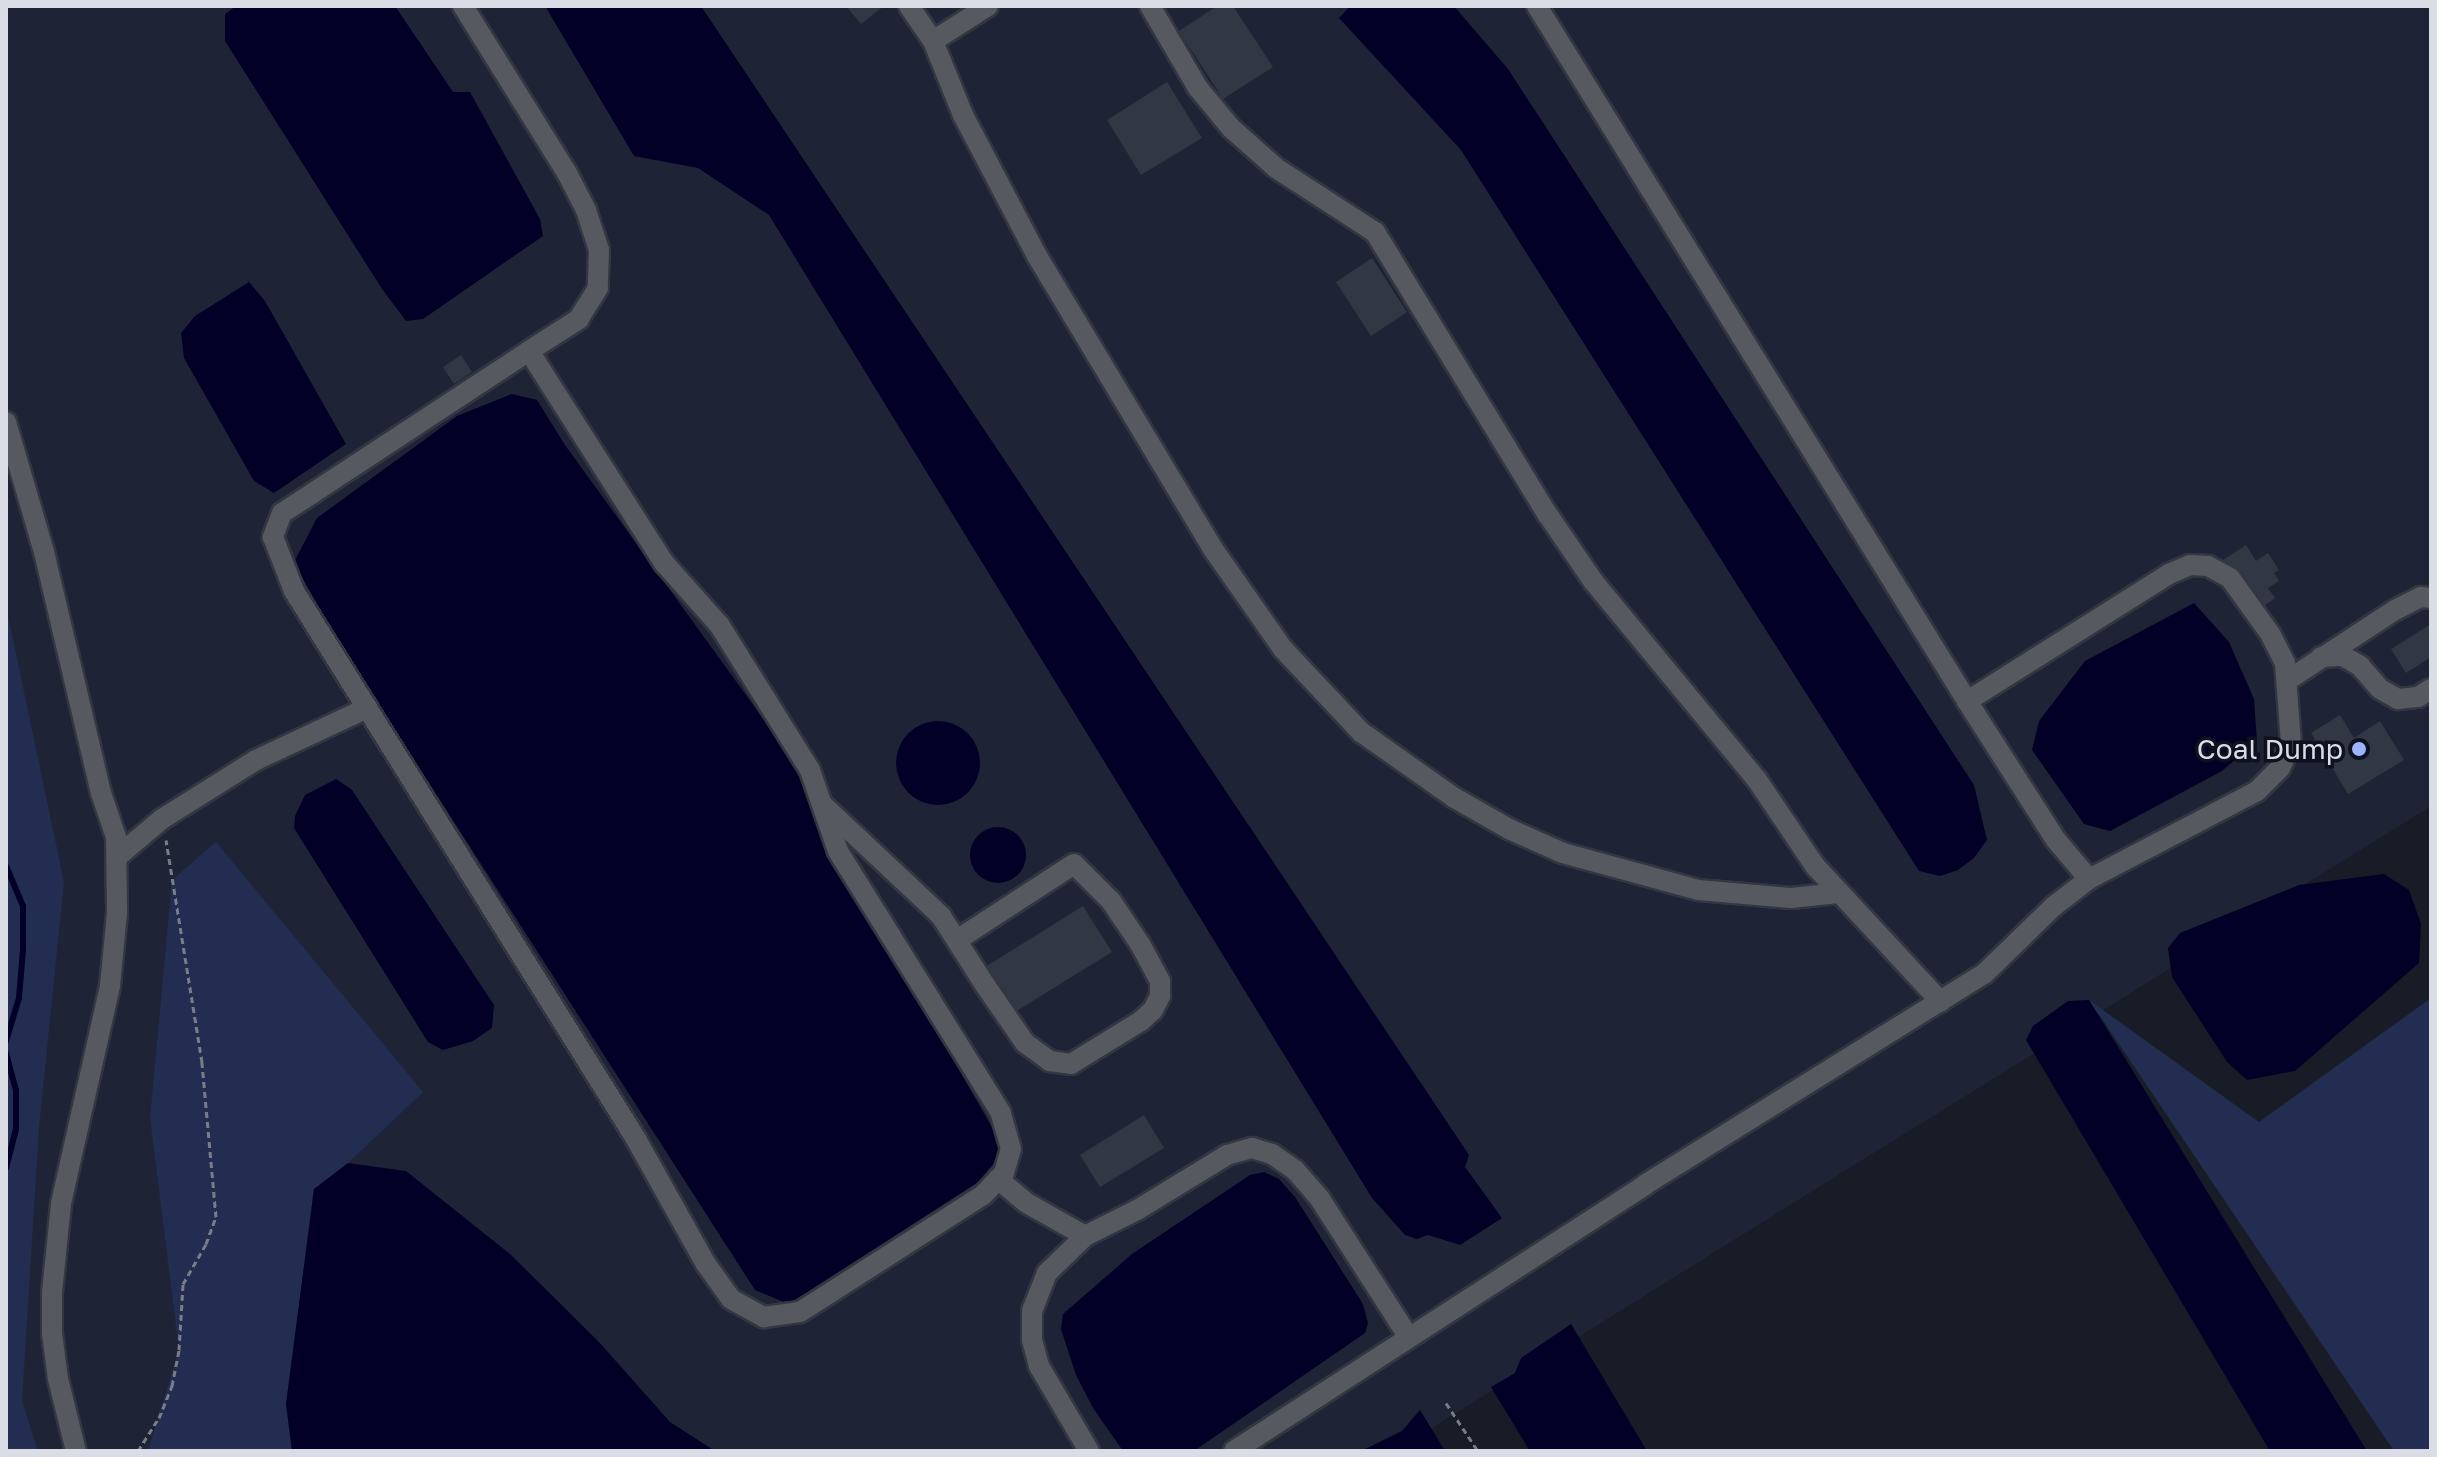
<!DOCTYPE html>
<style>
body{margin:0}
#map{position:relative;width:2437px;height:1457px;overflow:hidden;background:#171c27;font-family:"Golos Text",sans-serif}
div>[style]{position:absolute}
.built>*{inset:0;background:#1e2435}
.green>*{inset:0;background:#222d51}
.water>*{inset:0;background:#020027}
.round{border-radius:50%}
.stream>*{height:6px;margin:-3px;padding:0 3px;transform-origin:3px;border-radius:3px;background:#020027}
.building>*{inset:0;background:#323744}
.path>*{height:3px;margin-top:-1.5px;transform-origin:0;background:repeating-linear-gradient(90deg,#797d87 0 6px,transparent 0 10px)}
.roads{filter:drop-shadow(2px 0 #323742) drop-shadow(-2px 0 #323742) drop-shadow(0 2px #323742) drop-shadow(0 -2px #323742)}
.minor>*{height:20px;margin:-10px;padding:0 10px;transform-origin:10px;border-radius:10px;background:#575960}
.dots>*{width:22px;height:22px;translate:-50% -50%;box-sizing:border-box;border:4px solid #0e121e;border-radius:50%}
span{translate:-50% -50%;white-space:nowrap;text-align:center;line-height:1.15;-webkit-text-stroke:7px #0e121e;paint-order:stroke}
.poi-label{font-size:28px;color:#dadde6}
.right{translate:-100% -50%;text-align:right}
.frame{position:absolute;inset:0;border:8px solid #dadde6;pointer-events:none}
</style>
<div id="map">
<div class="built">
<i style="clip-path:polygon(6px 6px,2431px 6px,2431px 806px,1395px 1451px,6px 1451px)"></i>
</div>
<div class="green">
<i style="clip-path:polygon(6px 606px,64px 882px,39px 1128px,22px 1401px,38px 1451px,6px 1451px)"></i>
<i style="clip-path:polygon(216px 842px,423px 1092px,348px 1163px,314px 1189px,286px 1404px,292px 1451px,148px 1451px,179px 1350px,150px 1118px,172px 880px)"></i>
<i style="clip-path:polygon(2431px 998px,2431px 1451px,2394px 1451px,2089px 1000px,2259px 1122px)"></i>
</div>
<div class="water">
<i style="clip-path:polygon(236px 6px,395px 6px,453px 92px,470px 92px,540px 219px,543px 236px,423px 319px,406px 321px,382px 289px,225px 41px,225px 14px)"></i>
<i style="clip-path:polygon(545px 6px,701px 6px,1469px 1155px,1465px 1167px,1502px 1218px,1460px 1245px,1428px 1235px,1417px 1239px,1405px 1235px,1372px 1198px,769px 215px,698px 168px,634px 156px)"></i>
<i style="clip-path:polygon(1350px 6px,1454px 6px,1508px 69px,1974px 785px,1987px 840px,1974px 858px,1958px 870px,1940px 876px,1919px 871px,1461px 150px,1339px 18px)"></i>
<i style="clip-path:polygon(249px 282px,265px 301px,346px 444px,274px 493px,254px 481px,184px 358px,181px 333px,195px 316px)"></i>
<i style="clip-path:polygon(512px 394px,537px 400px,565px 445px,793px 760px,812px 813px,1005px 1150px,978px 1182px,789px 1304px,755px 1290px,332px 632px,294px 562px,317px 518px,457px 416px)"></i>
<i style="clip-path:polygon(2194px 603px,2229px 642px,2254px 699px,2257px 741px,2222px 771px,2110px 831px,2084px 824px,2032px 750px,2039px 721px,2085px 661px)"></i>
<i class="round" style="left:896px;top:721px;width:84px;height:84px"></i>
<i style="clip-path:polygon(336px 779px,352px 790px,494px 1005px,492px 1028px,473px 1041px,443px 1050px,428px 1042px,294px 828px,295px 816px,305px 795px)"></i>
<i class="round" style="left:970px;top:827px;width:56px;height:56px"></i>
<i style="clip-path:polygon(2384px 874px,2409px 890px,2421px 924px,2419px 963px,2295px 1071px,2247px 1080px,2227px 1062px,2172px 977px,2168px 948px,2180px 933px,2299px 885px)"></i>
<i style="clip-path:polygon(2089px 1000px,2367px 1451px,2270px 1451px,2026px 1040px,2033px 1026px,2068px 1001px)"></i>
<i style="clip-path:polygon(348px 1163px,406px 1171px,510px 1254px,599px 1342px,670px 1422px,715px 1451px,292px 1451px,286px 1404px,314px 1189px)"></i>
<i style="clip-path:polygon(1264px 1172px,1279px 1179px,1295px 1197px,1363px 1304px,1368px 1323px,1365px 1333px,1194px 1451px,1123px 1451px,1093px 1408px,1076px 1375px,1061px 1329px,1063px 1314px,1132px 1254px,1250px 1175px)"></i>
<i style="clip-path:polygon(1571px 1324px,1647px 1451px,1530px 1451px,1491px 1387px,1515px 1373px,1521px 1358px)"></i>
<i style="clip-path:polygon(1420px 1410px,1445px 1451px,1361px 1451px,1402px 1431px)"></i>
</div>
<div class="stream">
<i style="left:6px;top:866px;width:43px;rotate:67deg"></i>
<i style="left:23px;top:906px;width:44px;rotate:90deg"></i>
<i style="left:23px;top:950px;width:48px;rotate:94.8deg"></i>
<i style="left:19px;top:998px;width:45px;rotate:106.8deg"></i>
<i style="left:6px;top:1053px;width:38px;rotate:75deg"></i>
<i style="left:16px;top:1090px;width:39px;rotate:90deg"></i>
<i style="left:16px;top:1129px;width:40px;rotate:104.4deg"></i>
</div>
<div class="building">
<i style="clip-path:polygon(846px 6px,884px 6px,861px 24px)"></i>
<i style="clip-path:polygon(1217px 6px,1233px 6px,1273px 67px,1223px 99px,1179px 31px)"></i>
<i style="clip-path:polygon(1167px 82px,1202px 138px,1141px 175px,1107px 120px)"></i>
<i style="clip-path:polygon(1372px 258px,1407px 312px,1371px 336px,1336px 282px)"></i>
<i style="clip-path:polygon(461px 355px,472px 372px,454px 384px,443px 367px)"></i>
<i style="clip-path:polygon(2246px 545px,2256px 561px,2268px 553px,2279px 570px,2274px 573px,2279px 581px,2268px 588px,2275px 598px,2264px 606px,2241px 571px,2234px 576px,2223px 560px)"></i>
<i style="clip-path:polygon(2431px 624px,2431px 657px,2406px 673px,2391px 649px)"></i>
<i style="clip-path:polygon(2340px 715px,2354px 738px,2380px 721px,2404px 760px,2348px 794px,2311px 733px)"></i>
<i style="clip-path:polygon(1083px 906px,1112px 952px,1013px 1013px,985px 967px)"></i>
<i style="clip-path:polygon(1144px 1115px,1164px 1148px,1100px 1187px,1080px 1155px)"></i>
</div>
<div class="path">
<i style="left:1446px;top:1403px;width:58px;rotate:56.3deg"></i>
<i style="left:138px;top:1451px;width:39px;rotate:-58deg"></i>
<i style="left:159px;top:1418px;width:35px;rotate:-68deg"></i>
<i style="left:172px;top:1386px;width:37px;rotate:-79deg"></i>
<i style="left:179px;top:1350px;width:66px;rotate:-86.5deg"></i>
<i style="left:183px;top:1284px;width:46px;rotate:-60.1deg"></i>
<i style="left:206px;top:1244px;width:29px;rotate:-70deg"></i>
<i style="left:216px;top:1217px;width:156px;rotate:-95.2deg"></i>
<i style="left:202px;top:1062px;width:225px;rotate:-99.2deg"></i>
</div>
<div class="roads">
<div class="minor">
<i style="left:463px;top:6px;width:197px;rotate:58.1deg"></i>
<i style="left:567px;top:173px;width:42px;rotate:62.8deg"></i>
<i style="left:586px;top:210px;width:42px;rotate:72deg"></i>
<i style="left:599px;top:250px;width:38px;rotate:92deg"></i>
<i style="left:598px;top:288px;width:36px;rotate:122deg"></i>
<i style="left:579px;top:319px;width:59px;rotate:147.4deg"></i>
<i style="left:529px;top:351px;width:258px;rotate:146.7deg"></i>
<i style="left:313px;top:493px;width:37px;rotate:147deg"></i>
<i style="left:282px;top:513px;width:26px;rotate:111deg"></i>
<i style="left:273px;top:537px;width:58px;rotate:68.7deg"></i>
<i style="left:294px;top:591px;width:646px;rotate:58.03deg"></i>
<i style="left:636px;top:1139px;width:143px;rotate:60.8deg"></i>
<i style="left:706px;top:1264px;width:43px;rotate:54.5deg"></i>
<i style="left:731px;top:1299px;width:38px;rotate:29deg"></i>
<i style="left:764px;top:1317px;width:36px;rotate:-8deg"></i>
<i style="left:800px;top:1312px;width:217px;rotate:-32.6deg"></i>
<i style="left:983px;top:1195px;width:30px;rotate:-46deg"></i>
<i style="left:1004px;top:1173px;width:25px;rotate:-74deg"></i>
<i style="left:1011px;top:1149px;width:37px;rotate:-106deg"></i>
<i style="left:1001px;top:1113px;width:309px;rotate:-121.9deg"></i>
<i style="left:838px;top:851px;width:86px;rotate:-109.1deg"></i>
<i style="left:810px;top:770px;width:170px;rotate:-122deg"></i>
<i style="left:720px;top:626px;width:84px;rotate:-131.6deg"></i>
<i style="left:664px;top:563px;width:251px;rotate:-122.5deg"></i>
<i style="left:909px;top:6px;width:42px;rotate:55.6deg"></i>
<i style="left:933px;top:41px;width:65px;rotate:-32.5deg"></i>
<i style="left:1150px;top:6px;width:95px;rotate:59.7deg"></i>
<i style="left:1198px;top:88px;width:52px;rotate:50.5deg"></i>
<i style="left:1231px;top:128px;width:60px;rotate:41.6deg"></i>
<i style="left:1276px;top:168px;width:118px;rotate:32.9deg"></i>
<i style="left:1375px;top:232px;width:332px;rotate:58.6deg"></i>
<i style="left:1548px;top:515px;width:80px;rotate:55.7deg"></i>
<i style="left:1593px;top:581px;width:258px;rotate:50.5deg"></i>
<i style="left:1757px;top:780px;width:104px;rotate:56deg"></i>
<i style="left:1815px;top:866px;width:185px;rotate:47.2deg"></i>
<i style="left:1537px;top:6px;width:817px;rotate:58.25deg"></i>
<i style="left:1967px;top:701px;width:165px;rotate:57.4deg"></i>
<i style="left:2056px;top:840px;width:51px;rotate:49.8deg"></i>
<i style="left:933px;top:41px;width:80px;rotate:67.9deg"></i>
<i style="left:963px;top:115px;width:159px;rotate:62.3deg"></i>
<i style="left:1037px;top:256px;width:342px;rotate:59deg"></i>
<i style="left:1213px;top:549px;width:122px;rotate:55deg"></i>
<i style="left:1283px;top:649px;width:114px;rotate:46.8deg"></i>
<i style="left:1361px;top:732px;width:113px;rotate:35.2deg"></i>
<i style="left:1453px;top:797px;width:64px;rotate:29.7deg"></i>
<i style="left:1509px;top:829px;width:59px;rotate:24deg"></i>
<i style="left:1563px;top:853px;width:140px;rotate:15.3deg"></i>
<i style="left:1698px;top:890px;width:93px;rotate:4.9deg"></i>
<i style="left:1791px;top:898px;width:47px;rotate:-6.1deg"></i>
<i style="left:6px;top:422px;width:135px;rotate:73.7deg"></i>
<i style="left:44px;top:552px;width:248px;rotate:76.7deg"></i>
<i style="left:101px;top:793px;width:46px;rotate:71.2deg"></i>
<i style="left:116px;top:837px;width:76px;rotate:89.2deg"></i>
<i style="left:117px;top:913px;width:73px;rotate:95.5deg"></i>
<i style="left:110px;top:986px;width:223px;rotate:102.7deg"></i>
<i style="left:61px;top:1204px;width:88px;rotate:95.8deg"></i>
<i style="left:52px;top:1292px;width:41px;rotate:90deg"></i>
<i style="left:52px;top:1333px;width:46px;rotate:82.6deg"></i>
<i style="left:58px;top:1379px;width:74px;rotate:76deg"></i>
<i style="left:2321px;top:657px;width:22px;rotate:-3deg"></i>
<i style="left:2343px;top:656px;width:20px;rotate:30deg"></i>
<i style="left:2360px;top:666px;width:30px;rotate:49deg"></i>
<i style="left:2380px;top:689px;width:21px;rotate:29deg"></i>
<i style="left:2398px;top:699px;width:20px;rotate:-6deg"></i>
<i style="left:2418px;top:697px;width:15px;rotate:-32deg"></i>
<i style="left:2288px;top:680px;width:128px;rotate:-33.2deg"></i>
<i style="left:2395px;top:610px;width:29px;rotate:-27deg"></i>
<i style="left:2421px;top:597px;width:10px;rotate:6deg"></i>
<i style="left:824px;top:806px;width:161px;rotate:43.2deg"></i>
<i style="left:941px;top:916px;width:82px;rotate:57.5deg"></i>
<i style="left:985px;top:985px;width:70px;rotate:55.4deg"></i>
<i style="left:1025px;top:1043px;width:31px;rotate:36deg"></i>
<i style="left:1050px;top:1061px;width:21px;rotate:8deg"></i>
<i style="left:1071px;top:1064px;width:82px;rotate:-31.6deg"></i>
<i style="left:1141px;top:1021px;width:16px;rotate:-43deg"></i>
<i style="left:1153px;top:1010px;width:16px;rotate:-63deg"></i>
<i style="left:1160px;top:996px;width:15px;rotate:-90deg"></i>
<i style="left:1160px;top:981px;width:42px;rotate:-118.4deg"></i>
<i style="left:1140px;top:944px;width:52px;rotate:-124deg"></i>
<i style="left:1111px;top:901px;width:52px;rotate:-135deg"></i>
<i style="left:1074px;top:864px;width:140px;rotate:147deg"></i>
<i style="left:117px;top:857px;width:59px;rotate:-40.2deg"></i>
<i style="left:162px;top:819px;width:111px;rotate:-32.1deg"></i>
<i style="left:256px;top:760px;width:123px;rotate:-25.1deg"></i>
<i style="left:998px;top:1179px;width:35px;rotate:40deg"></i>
<i style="left:1025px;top:1202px;width:69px;rotate:29.5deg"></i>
<i style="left:1089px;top:1451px;width:99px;rotate:-120.5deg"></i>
<i style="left:1039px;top:1366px;width:27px;rotate:-105deg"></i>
<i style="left:1032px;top:1340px;width:29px;rotate:-90deg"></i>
<i style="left:1032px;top:1311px;width:41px;rotate:-68.5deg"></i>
<i style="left:1047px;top:1273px;width:53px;rotate:-44.2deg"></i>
<i style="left:1085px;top:1236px;width:58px;rotate:-26.6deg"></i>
<i style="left:1137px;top:1210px;width:105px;rotate:-31.4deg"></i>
<i style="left:1227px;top:1155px;width:26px;rotate:-16deg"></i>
<i style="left:1252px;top:1148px;width:21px;rotate:17deg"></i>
<i style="left:1272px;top:1154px;width:28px;rotate:35deg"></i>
<i style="left:1295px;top:1170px;width:38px;rotate:49deg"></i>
<i style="left:1320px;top:1199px;width:163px;rotate:57.3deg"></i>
<i style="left:1234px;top:1451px;width:491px;rotate:-32.9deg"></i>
<i style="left:1646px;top:1184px;width:398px;rotate:-31.9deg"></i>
<i style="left:1984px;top:974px;width:98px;rotate:-44.2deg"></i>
<i style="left:2054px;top:906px;width:44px;rotate:-37.6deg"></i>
<i style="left:2089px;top:879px;width:190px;rotate:-27.6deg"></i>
<i style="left:2257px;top:791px;width:33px;rotate:-45deg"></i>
<i style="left:2280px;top:768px;width:27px;rotate:-66deg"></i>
<i style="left:2291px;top:743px;width:80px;rotate:-94.3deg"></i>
<i style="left:2285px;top:663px;width:31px;rotate:-117deg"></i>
<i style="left:2271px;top:635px;width:70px;rotate:-125.7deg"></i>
<i style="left:2230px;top:578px;width:25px;rotate:-151deg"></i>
<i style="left:2208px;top:566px;width:18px;rotate:-177deg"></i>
<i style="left:2190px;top:565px;width:23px;rotate:157deg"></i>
<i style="left:2169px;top:574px;width:239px;rotate:147.8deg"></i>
</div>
</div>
<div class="dots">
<i style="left:2359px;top:749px;background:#9bb4fd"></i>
</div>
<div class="poi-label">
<span class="right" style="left:2343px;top:749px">Coal Dump</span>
</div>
<div class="frame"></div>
</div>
